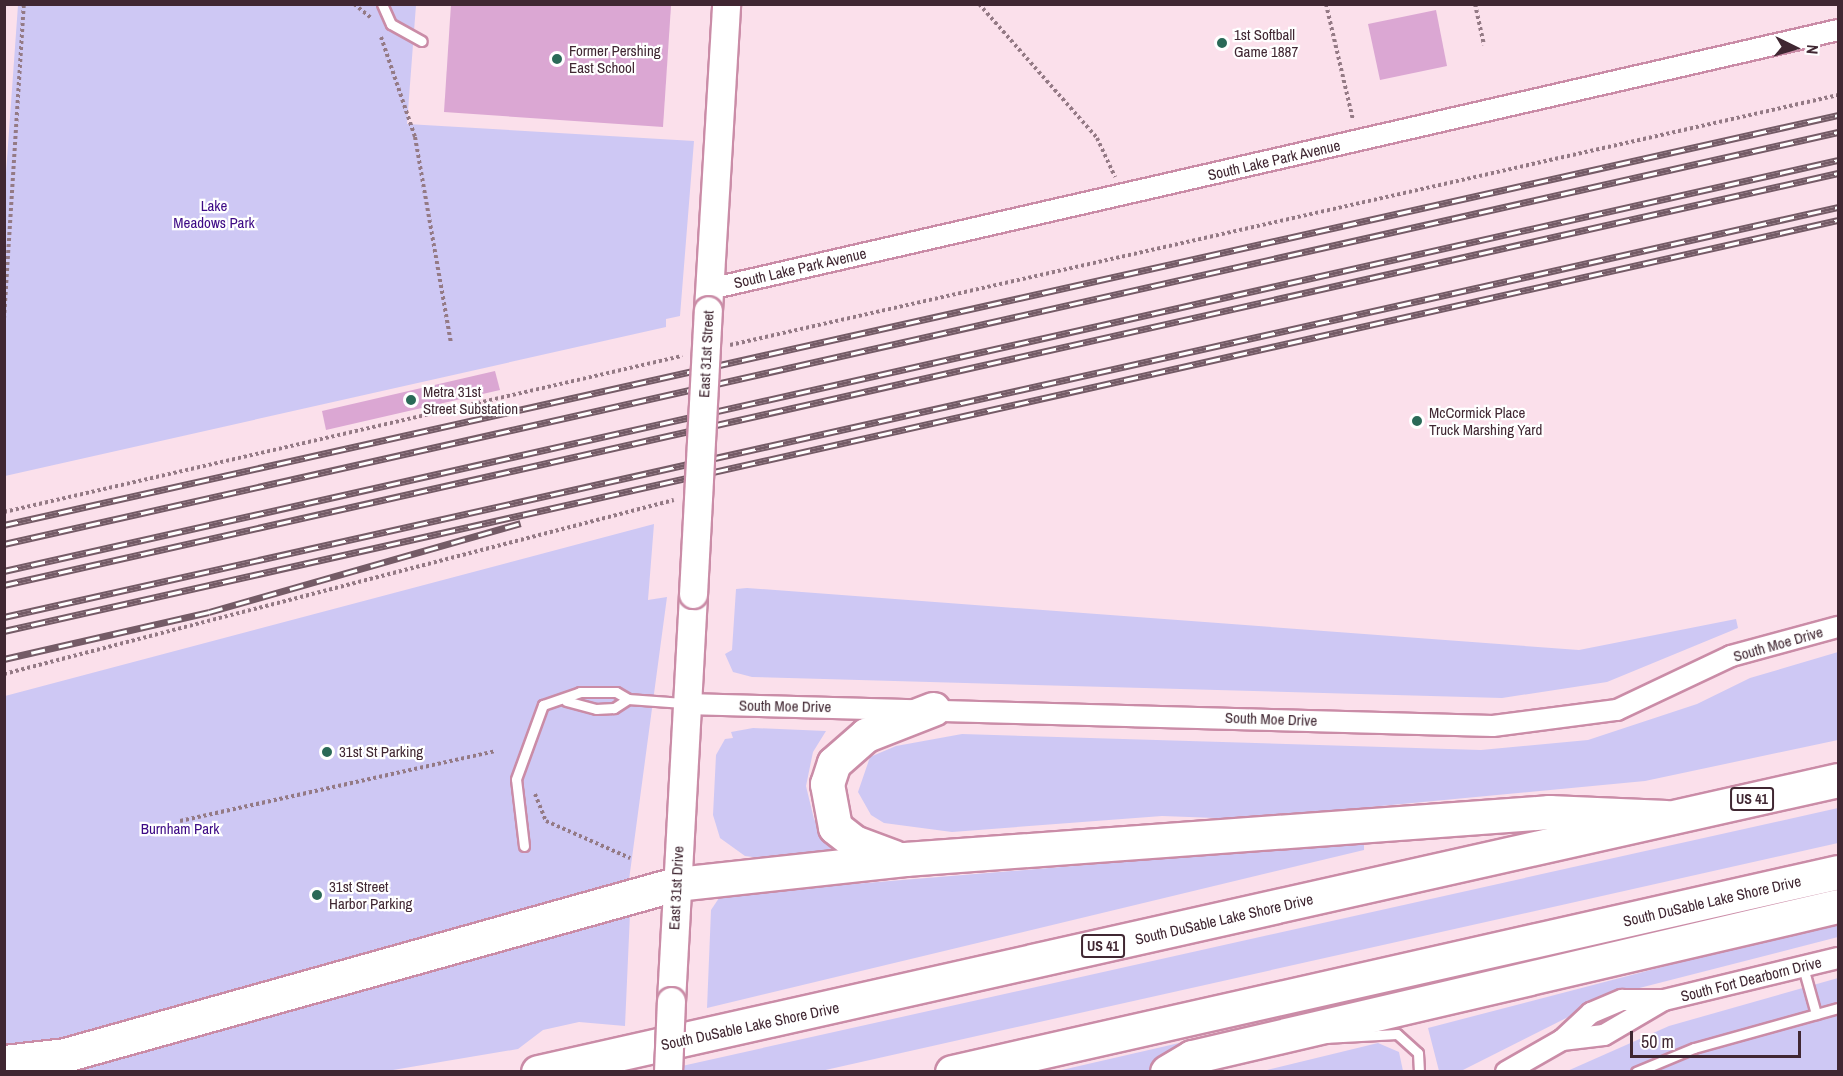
<!DOCTYPE html>
<style>
body{margin:0}
#map{position:relative;width:1843px;height:1076px;overflow:hidden;background:#fbe0eb;font-family:"Archivo Narrow",sans-serif}
div>[style]{position:absolute}
.green>*{inset:0;background:#cec8f4}
.building>*{inset:0;background:#dba7d3}
.path>*{height:4px;margin-top:-2px;transform-origin:0;background:repeating-linear-gradient(90deg,#947a85 0 3px,transparent 0 6px)}
.roads{filter:drop-shadow(2px 0 #ca8ca7) drop-shadow(-2px 0 #ca8ca7) drop-shadow(0 2px #ca8ca7) drop-shadow(0 -2px #ca8ca7)}
.service>*{height:9px;margin:-4.5px;padding:0 4.5px;transform-origin:4.5px;border-radius:4.5px;background:#fff}
.minor>*{height:20px;margin:-10px;padding:0 10px;transform-origin:10px;border-radius:10px;background:#fff}
.secondary>*{height:27px;margin:-13.5px;padding:0 13.5px;transform-origin:13.5px;border-radius:13.5px;background:#fff}
.motorway>*{height:33px;margin:-16.5px;padding:0 16.5px;transform-origin:16.5px;border-radius:16.5px;background:#fff}
.rail>*{height:7px;margin-top:-3.5px;transform-origin:0;background:repeating-linear-gradient(90deg,#fff 0 14px,#745b66 0 28px);box-sizing:border-box;border-block:2px solid #745b66}
.bridges{filter:drop-shadow(2px 0 #ca8ca7) drop-shadow(-2px 0 #ca8ca7) drop-shadow(0 2px #ca8ca7) drop-shadow(0 -2px #ca8ca7)}
.secondary-bridge>*{height:27px;margin:-13.5px;padding:0 13.5px;transform-origin:13.5px;border-radius:13.5px;background:#fff}
.dots>*{width:16px;height:16px;translate:-50% -50%;box-sizing:border-box;border:3px solid #fff;border-radius:50%}
span{translate:-50% -50%;white-space:nowrap;text-align:center;line-height:1.15;-webkit-text-stroke:4.5px #fff;paint-order:stroke}
.shield-label span{padding:2px 4px;background:#fff;border:2px solid;border-radius:4px;-webkit-text-stroke-width:0}
.shield-label{font-size:14px;color:#402732;font-weight:700}
.poi-label{font-size:15px;color:#402732}
.left{translate:0 -50%;text-align:left}
.street-label{font-size:15px;color:#402732}
.park-label{font-size:15px;color:#3d0a85}
.frame{position:absolute;inset:0;border:6px solid #402732;pointer-events:none}
.north{position:absolute;left:1765px;top:18px;width:60px;height:60px;-webkit-text-stroke:4px #fff;paint-order:stroke;rotate:95deg;font-size:16px;font-weight:700;line-height:24px;text-align:center;color:#402732}
.north::after{content:'';display:block;margin:auto;width:21px;height:27px;background:#402732;clip-path:polygon(50% 0,100% 100%,50% 72%,0 100%)}
.scale{position:absolute;left:1630px;top:1031px;width:171px;height:27px;box-sizing:border-box;border:3px solid #402732;border-top:0;padding-left:8px;font-size:18px;line-height:21px;white-space:nowrap;color:#402732;-webkit-text-stroke:4px #fff;paint-order:stroke}
</style>
<div id="map">
<div class="green">
<i style="clip-path:polygon(18px 5px,416px 5px,407px 124px,694px 141px,680px 316px,666px 319px,666px 327px,5px 476px,4px 201px)"></i>
<i style="clip-path:polygon(654px 524px,648px 600px,667px 597px,629px 880px,84px 1035px,5px 1050px,5px 696px)"></i>
<i style="clip-path:polygon(747px 588px,1579px 650px,1736px 619px,1738px 628px,1607px 682px,1502px 698px,752px 677px,733px 672px,725px 654px,732px 650px,736px 589px)"></i>
<i style="clip-path:polygon(1838px 652px,1838px 740px,1645px 781px,1244px 819px,1162px 816px,952px 832px,884px 823px,871px 815px,858px 792px,870px 757px,896px 746px,962px 734px,1481px 750px,1588px 740px,1697px 704px,1750px 678px)"></i>
<i style="clip-path:polygon(753px 728px,826px 731px,813px 752px,806px 786px,814px 819px,833px 851px,760px 858px,745px 856px,720px 838px,713px 815px,716px 755px,725px 739px,733px 738px,731px 732px)"></i>
<i style="clip-path:polygon(1838px 808px,1838px 843px,821px 1071px,655px 1072px)"></i>
<i style="clip-path:polygon(1364px 842px,1364px 850px,707px 1008px,711px 910px,721px 895px)"></i>
<i style="clip-path:polygon(630px 914px,625px 1026px,579px 1022px,543px 1030px,518px 1049px,387px 1071px,44px 1072px)"></i>
<i style="clip-path:polygon(1838px 921px,1838px 937px,1612px 995px,1461px 1071px,1439px 1071px,1428px 1028px)"></i>
<i style="clip-path:polygon(1838px 978px,1838px 1071px,1565px 1072px,1669px 1026px)"></i>
<i style="clip-path:polygon(1201px 1038px,1151px 1071px,1053px 1072px)"></i>
<i style="clip-path:polygon(1378px 1043px,1399px 1052px,1403px 1071px,1263px 1071px)"></i>
</div>
<div class="building">
<i style="clip-path:polygon(451px 4px,671px 6px,663px 127px,444px 112px)"></i>
<i style="clip-path:polygon(1436px 10px,1447px 66px,1380px 80px,1368px 24px)"></i>
<i style="clip-path:polygon(495px 371px,500px 390px,326px 430px,322px 411px)"></i>
</div>
<div class="path">
<i style="left:354px;top:4px;width:21px;rotate:39deg"></i>
<i style="left:979px;top:4px;width:179px;rotate:48.6deg"></i>
<i style="left:1097px;top:138px;width:43px;rotate:65.2deg"></i>
<i style="left:1326px;top:4px;width:119px;rotate:76.9deg"></i>
<i style="left:1475px;top:4px;width:42px;rotate:77.6deg"></i>
<i style="left:381px;top:37px;width:106px;rotate:71.2deg"></i>
<i style="left:415px;top:137px;width:209px;rotate:80.1deg"></i>
<i style="left:4px;top:319px;width:316px;rotate:-86.4deg"></i>
<i style="left:730px;top:345px;width:1136px;rotate:-12.71deg"></i>
<i style="left:4px;top:512px;width:696px;rotate:-12.96deg"></i>
<i style="left:4px;top:674px;width:692px;rotate:-14.56deg"></i>
<i style="left:535px;top:794px;width:29px;rotate:68deg"></i>
<i style="left:546px;top:821px;width:92px;rotate:23.8deg"></i>
<i style="left:180px;top:821px;width:323px;rotate:-12.5deg"></i>
</div>
<div class="roads">
<div class="service">
<i style="left:382px;top:4px;width:22px;rotate:66deg"></i>
<i style="left:391px;top:24px;width:35px;rotate:29deg"></i>
<i style="left:628px;top:699px;width:55px;rotate:4.2deg"></i>
<i style="left:524px;top:846px;width:67px;rotate:-96.8deg"></i>
<i style="left:516px;top:779px;width:79px;rotate:-70deg"></i>
<i style="left:543px;top:705px;width:39px;rotate:-19deg"></i>
<i style="left:580px;top:692px;width:36px"></i>
<i style="left:616px;top:692px;width:14px;rotate:30deg"></i>
<i style="left:628px;top:699px;width:17px;rotate:147deg"></i>
<i style="left:614px;top:708px;width:18px;rotate:177deg"></i>
<i style="left:596px;top:709px;width:31px;rotate:-165deg"></i>
<i style="left:1803px;top:967px;width:49px;rotate:74.5deg"></i>
<i style="left:1324px;top:1038px;width:73px;rotate:-3.1deg"></i>
<i style="left:1397px;top:1034px;width:28px;rotate:42deg"></i>
<i style="left:1418px;top:1053px;width:19px;rotate:87deg"></i>
<i style="left:1636px;top:1072px;width:63px;rotate:-22.5deg"></i>
<i style="left:1694px;top:1048px;width:149px;rotate:-15.5deg"></i>
</div>
<div class="minor">
<i style="left:710px;top:289px;width:1157px;rotate:-12.93deg"></i>
<i style="left:686px;top:704px;width:807px;rotate:1.56deg"></i>
<i style="left:1493px;top:726px;width:125px;rotate:-7.4deg"></i>
<i style="left:1617px;top:710px;width:126px;rotate:-25.3deg"></i>
<i style="left:1731px;top:656px;width:111px;rotate:-15.2deg"></i>
<i style="left:1562px;top:1040px;width:42px;rotate:-6.8deg"></i>
<i style="left:1604px;top:1035px;width:69px;rotate:-30.3deg"></i>
<i style="left:1506px;top:1072px;width:64px;rotate:-29.7deg"></i>
<i style="left:1562px;top:1040px;width:40px;rotate:-43deg"></i>
<i style="left:1591px;top:1013px;width:34px;rotate:-23deg"></i>
<i style="left:1622px;top:1000px;width:42px"></i>
<i style="left:1664px;top:1000px;width:179px;rotate:-13.6deg"></i>
</div>
<div class="secondary">
<i style="left:708px;top:310px;width:307px;rotate:-86.6deg"></i>
<i style="left:671px;top:1001px;width:408px;rotate:-86.9deg"></i>
</div>
<div class="motorway">
<i style="left:894px;top:857px;width:43px;rotate:-159.4deg"></i>
<i style="left:854px;top:842px;width:24px;rotate:-142deg"></i>
<i style="left:835px;top:827px;width:44px;rotate:-100.5deg"></i>
<i style="left:827px;top:784px;width:22px;rotate:-72deg"></i>
<i style="left:834px;top:763px;width:43px;rotate:-41.2deg"></i>
<i style="left:866px;top:735px;width:72px;rotate:-21.2deg"></i>
<i style="left:4px;top:1062px;width:61px;rotate:-6.5deg"></i>
<i style="left:65px;top:1055px;width:634px;rotate:-15.64deg"></i>
<i style="left:676px;top:884px;width:230px;rotate:-6.2deg"></i>
<i style="left:905px;top:859px;width:646px;rotate:-4.17deg"></i>
<i style="left:1549px;top:812px;width:117px;rotate:2.4deg"></i>
<i style="left:538px;top:1072px;width:1332px;rotate:-12.66deg"></i>
<i style="left:952px;top:1072px;width:908px;rotate:-12.72deg"></i>
<i style="left:1167px;top:1072px;width:29px;rotate:-31deg"></i>
<i style="left:1192px;top:1057px;width:663px;rotate:-13.16deg"></i>
</div>
</div>
<div class="rail">
<i style="left:4px;top:525px;width:1879px;rotate:-12.6deg"></i>
<i style="left:4px;top:544px;width:1880px;rotate:-12.66deg"></i>
<i style="left:4px;top:571px;width:1879px;rotate:-12.63deg"></i>
<i style="left:4px;top:585px;width:1880px;rotate:-12.66deg"></i>
<i style="left:4px;top:617px;width:1879px;rotate:-12.6deg"></i>
<i style="left:4px;top:631px;width:1879px;rotate:-12.63deg"></i>
<i style="left:4px;top:659px;width:210px;rotate:-12.9deg"></i>
<i style="left:209px;top:612px;width:324px;rotate:-15.9deg"></i>
</div>
<div class="bridges">
<div class="secondary-bridge">
<i style="left:693px;top:594px;width:284px;rotate:-87deg"></i>
<i style="left:668px;top:1072px;width:71px;rotate:-87.6deg"></i>
</div>
</div>
<div class="dots">
<i style="left:1222px;top:43px;background:#2a6957"></i>
<i style="left:557px;top:59px;background:#2a6957"></i>
<i style="left:411px;top:400px;background:#2a6957"></i>
<i style="left:1417px;top:421px;background:#2a6957"></i>
<i style="left:327px;top:752px;background:#2a6957"></i>
<i style="left:317px;top:895px;background:#2a6957"></i>
</div>
<div class="shield-label">
<span style="left:1752px;top:799px">US 41</span>
<span style="left:1103px;top:946px">US 41</span>
</div>
<div class="poi-label">
<span class="left" style="left:1234px;top:43px">1st Softball<br>Game 1887</span>
<span class="left" style="left:569px;top:59px">Former Pershing<br>East School</span>
<span class="left" style="left:423px;top:400px">Metra 31st<br>Street Substation</span>
<span class="left" style="left:1429px;top:421px">McCormick Place<br>Truck Marshing Yard</span>
<span class="left" style="left:339px;top:752px">31st St Parking</span>
<span class="left" style="left:329px;top:895px">31st Street<br>Harbor Parking</span>
</div>
<div class="street-label">
<span style="left:1274px;top:160px;rotate:-13deg">South Lake Park Avenue</span>
<span style="left:800px;top:268px;rotate:-13deg">South Lake Park Avenue</span>
<span style="left:706px;top:354px;rotate:-87deg">East 31st Street</span>
<span style="left:1778px;top:644px;rotate:-16deg">South Moe Drive</span>
<span style="left:785px;top:706px;rotate:1deg">South Moe Drive</span>
<span style="left:1271px;top:719px;rotate:2deg">South Moe Drive</span>
<span style="left:676px;top:888px;rotate:-87deg">East 31st Drive</span>
<span style="left:1712px;top:901px;rotate:-13deg">South DuSable Lake Shore Drive</span>
<span style="left:1224px;top:919px;rotate:-13deg">South DuSable Lake Shore Drive</span>
<span style="left:1751px;top:979px;rotate:-14deg">South Fort Dearborn Drive</span>
<span style="left:750px;top:1026px;rotate:-12deg">South DuSable Lake Shore Drive</span>
</div>
<div class="park-label">
<span style="left:214px;top:214px">Lake<br>Meadows Park</span>
<span style="left:180px;top:829px">Burnham Park</span>
</div>
<div class="frame"></div>
<div class="north">N</div>
<div class="scale">50 m</div>
</div>
